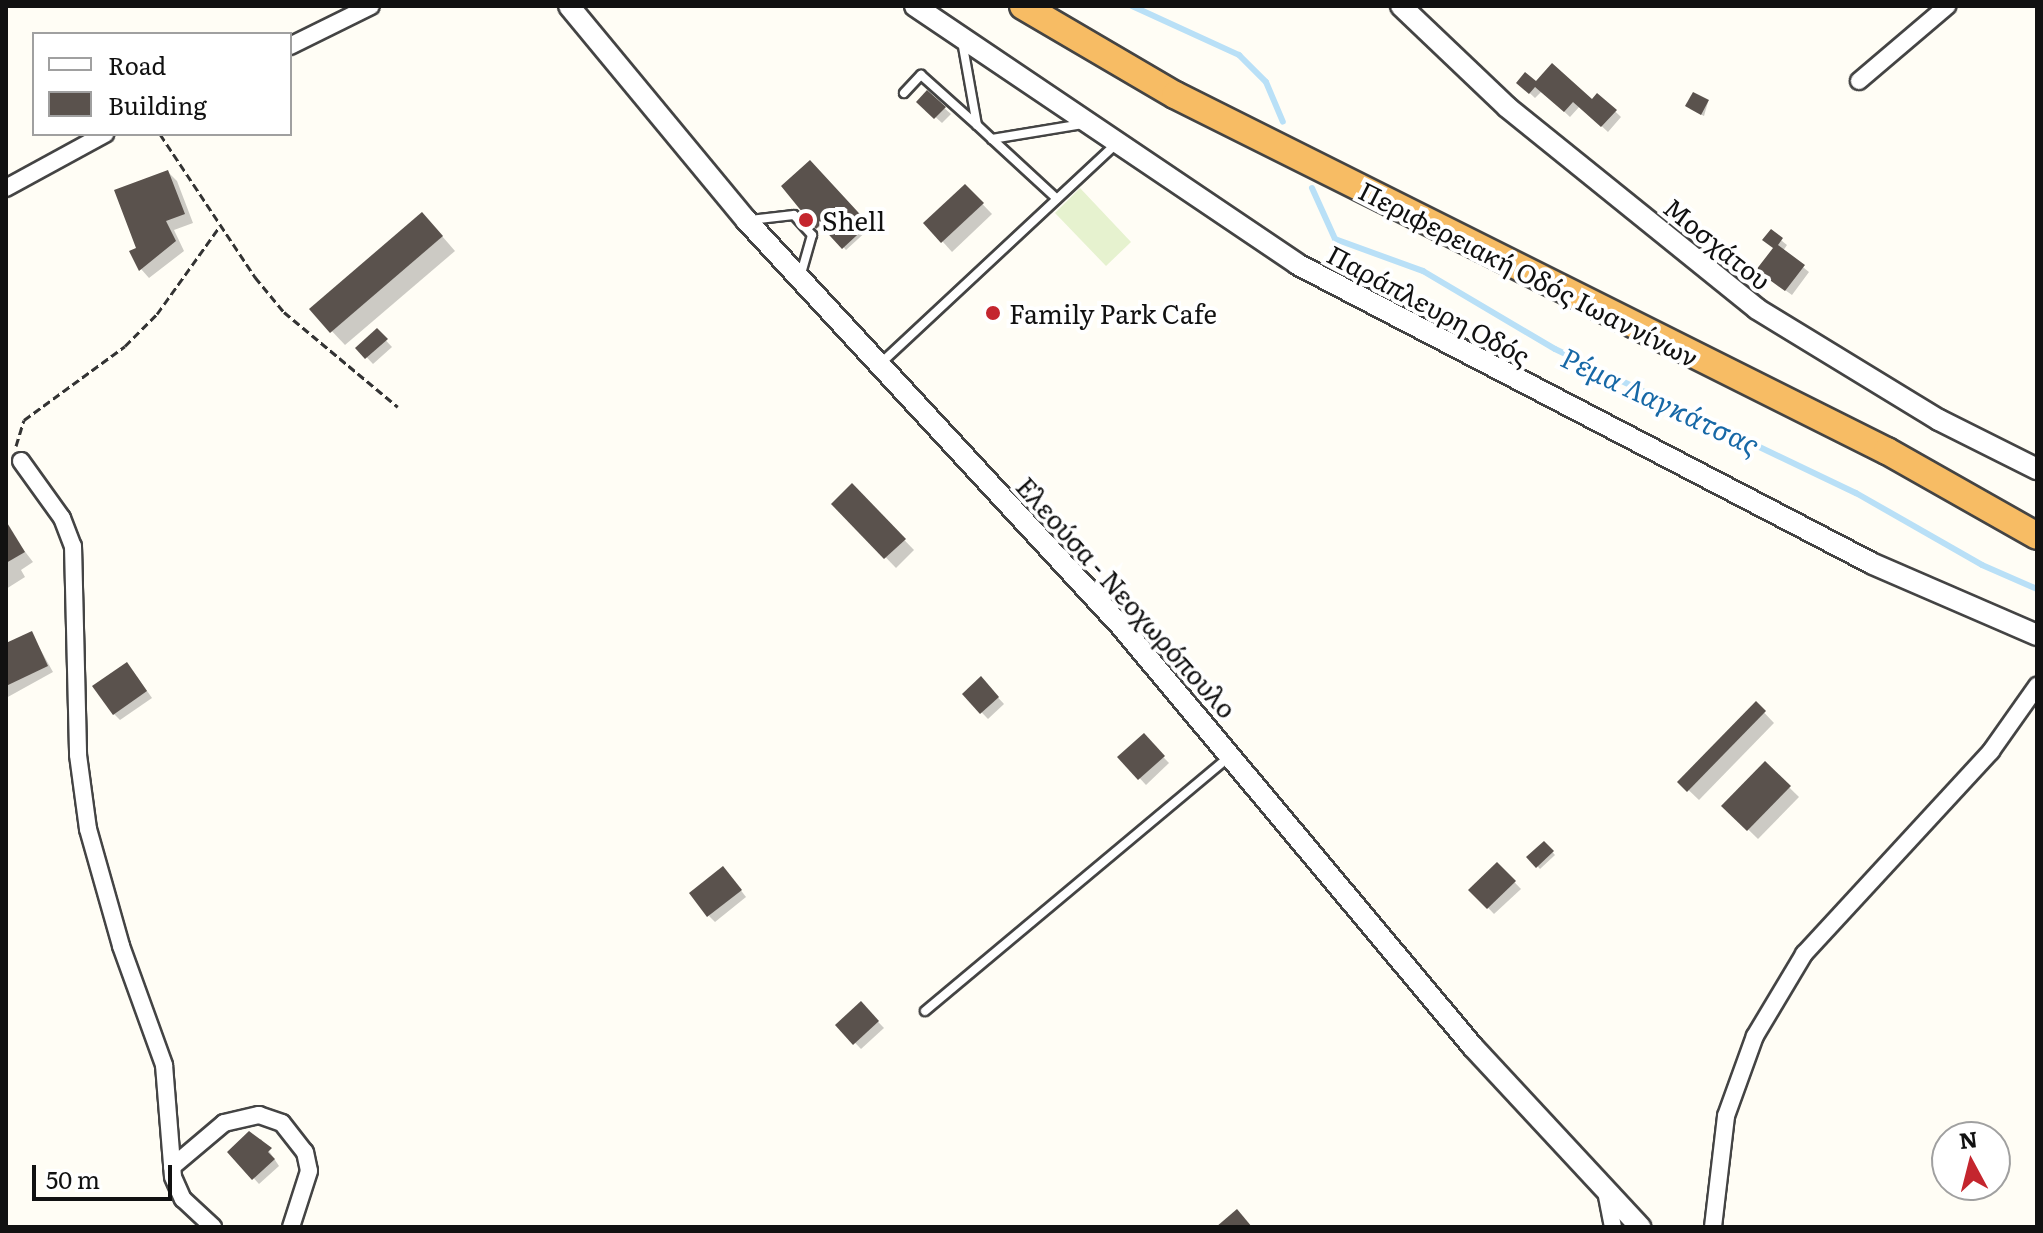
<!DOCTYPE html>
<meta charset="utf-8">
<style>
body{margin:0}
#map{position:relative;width:2043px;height:1233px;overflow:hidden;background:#fffdf5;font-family:Literata,serif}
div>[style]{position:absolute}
.pitch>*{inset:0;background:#e6f2cf}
.shadow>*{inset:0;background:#0003}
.stream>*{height:6px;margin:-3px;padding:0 3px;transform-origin:3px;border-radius:3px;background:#b9e0f7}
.building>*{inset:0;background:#5a524d}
.path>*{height:3px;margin-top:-1.5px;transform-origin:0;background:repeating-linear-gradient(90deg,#333 0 8px,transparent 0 12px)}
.roads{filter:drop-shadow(2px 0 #444) drop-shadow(-2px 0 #444) drop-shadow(0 2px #444) drop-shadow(0 -2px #444)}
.service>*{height:8px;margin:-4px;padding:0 4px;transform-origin:4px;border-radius:4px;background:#fff}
.minor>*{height:16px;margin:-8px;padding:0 8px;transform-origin:8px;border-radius:8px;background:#fff}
.tertiary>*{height:20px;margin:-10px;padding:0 10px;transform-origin:10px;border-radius:10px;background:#fff}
.trunk>*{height:26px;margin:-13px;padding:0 13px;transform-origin:13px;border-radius:13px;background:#f7bc64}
.dots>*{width:22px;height:22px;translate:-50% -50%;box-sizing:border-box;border:4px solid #fff;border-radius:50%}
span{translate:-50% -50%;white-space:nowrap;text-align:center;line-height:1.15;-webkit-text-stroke:8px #fff;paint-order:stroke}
.poi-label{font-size:26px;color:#111}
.left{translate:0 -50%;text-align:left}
.street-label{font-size:26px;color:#111}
.water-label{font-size:28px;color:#1768a6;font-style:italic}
.frame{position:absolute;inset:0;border:8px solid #111;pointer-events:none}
.legend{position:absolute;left:32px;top:32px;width:260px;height:104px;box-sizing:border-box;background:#fff;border:2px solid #a0a0a0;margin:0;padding:10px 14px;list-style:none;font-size:24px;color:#111}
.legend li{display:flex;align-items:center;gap:16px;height:40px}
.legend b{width:40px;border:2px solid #a0a0a0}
.north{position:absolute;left:1931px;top:1121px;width:80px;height:80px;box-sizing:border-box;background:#fff;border:2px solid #a0a0a0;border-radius:50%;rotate:353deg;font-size:22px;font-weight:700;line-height:32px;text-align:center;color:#111}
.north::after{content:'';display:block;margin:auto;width:28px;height:36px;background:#c4262e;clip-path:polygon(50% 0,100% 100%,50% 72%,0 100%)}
.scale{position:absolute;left:32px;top:1165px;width:140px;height:36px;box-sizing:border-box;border:4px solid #111;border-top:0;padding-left:10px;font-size:24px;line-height:28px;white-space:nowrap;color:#111;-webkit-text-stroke:6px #fff;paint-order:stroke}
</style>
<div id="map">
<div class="pitch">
<i style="clip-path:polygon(1080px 188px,1131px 242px,1106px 266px,1055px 213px)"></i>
</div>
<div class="shadow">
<i style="clip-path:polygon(1519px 83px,1592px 102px,1598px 95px,1621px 117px,1608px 132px,1580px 106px,1570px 117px,1542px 91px,1535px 98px)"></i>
<i style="clip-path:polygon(927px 93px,951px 114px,942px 123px,919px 102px)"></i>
<i style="clip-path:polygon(1708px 102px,1704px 116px,1690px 109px)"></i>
<i style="clip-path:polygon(810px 162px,870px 228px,846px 250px,824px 226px,817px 228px)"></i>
<i style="clip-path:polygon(168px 172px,177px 181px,193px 223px,174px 230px,184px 251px,149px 278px,141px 269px,138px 249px)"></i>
<i style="clip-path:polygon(965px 186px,992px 214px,952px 252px,926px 223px)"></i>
<i style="clip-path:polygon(435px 228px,455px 251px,345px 345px,311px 309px)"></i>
<i style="clip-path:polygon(1771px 232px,1787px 245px,1783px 251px,1809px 272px,1792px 295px,1764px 275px,1775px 249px)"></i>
<i style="clip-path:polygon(377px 331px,392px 347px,373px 364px,358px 348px)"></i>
<i style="clip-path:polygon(852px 486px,914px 550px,896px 568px,834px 504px)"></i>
<i style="clip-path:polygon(13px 536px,33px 562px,21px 570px,25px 577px,6px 589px,6px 540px)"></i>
<i style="clip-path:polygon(31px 633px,53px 672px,6px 698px,6px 645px)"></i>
<i style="clip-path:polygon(133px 671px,152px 698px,120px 720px,114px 714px)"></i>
<i style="clip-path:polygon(981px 679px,1004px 704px,988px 719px,964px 694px)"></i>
<i style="clip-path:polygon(1756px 704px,1774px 723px,1699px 800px,1680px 782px)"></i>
<i style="clip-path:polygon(1143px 736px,1169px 763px,1146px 785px,1120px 757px)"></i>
<i style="clip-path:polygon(1765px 764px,1799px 797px,1758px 839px,1724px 806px)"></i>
<i style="clip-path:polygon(1544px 843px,1555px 855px,1540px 869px,1529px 857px)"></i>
<i style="clip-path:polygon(1497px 864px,1521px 889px,1494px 914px,1471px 890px)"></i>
<i style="clip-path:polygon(729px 875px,746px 897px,715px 922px,709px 916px)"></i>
<i style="clip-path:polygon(861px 1004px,884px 1028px,861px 1049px,838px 1025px)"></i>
<i style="clip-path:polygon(261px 1139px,279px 1166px,259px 1184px,230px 1152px)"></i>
</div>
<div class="stream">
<i style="left:1132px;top:6px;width:118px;rotate:24.6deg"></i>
<i style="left:1239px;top:55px;width:38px;rotate:45deg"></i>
<i style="left:1266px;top:82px;width:43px;rotate:67deg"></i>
<i style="left:1312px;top:188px;width:56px;rotate:65.7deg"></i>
<i style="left:1335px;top:239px;width:94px;rotate:20deg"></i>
<i style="left:1423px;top:271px;width:153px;rotate:30.6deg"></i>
<i style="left:1555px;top:349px;width:334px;rotate:25.6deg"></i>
<i style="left:1856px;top:493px;width:145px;rotate:29.7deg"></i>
<i style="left:1982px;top:565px;width:60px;rotate:23.6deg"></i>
</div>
<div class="building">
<i style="clip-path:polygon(1552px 63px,1592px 99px,1597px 93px,1617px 110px,1601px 127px,1573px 102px,1564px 112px,1535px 87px,1529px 94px,1516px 83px,1525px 72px,1536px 81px)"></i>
<i style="clip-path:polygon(927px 90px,946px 107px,934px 119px,916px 102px)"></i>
<i style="clip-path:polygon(1693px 92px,1709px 100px,1701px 115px,1685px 106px)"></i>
<i style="clip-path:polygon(810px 160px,869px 224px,842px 249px,820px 225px,816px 229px,781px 186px)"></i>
<i style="clip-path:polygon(168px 170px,185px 214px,166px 221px,176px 241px,139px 271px,129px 251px,136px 248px,114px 190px)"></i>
<i style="clip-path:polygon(965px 184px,984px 203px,941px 243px,923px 223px)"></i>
<i style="clip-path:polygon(422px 212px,443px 236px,330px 333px,309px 309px)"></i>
<i style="clip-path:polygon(1771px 229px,1783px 238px,1778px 245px,1805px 265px,1785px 291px,1756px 270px,1773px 248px,1762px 240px)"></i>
<i style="clip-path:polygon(377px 328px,388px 339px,365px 359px,355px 348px)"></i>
<i style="clip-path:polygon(852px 483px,906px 539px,884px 559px,831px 504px)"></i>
<i style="clip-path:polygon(6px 521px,25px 552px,6px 563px)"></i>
<i style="clip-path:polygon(32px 631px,48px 666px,6px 686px,6px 643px)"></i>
<i style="clip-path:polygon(127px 662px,147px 691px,113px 715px,92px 686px)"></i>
<i style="clip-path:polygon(981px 676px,999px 697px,980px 714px,962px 694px)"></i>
<i style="clip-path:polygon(1756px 701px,1766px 711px,1687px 792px,1677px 782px)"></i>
<i style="clip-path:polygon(1144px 733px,1165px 756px,1138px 780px,1117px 757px)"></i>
<i style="clip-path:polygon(1765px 761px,1791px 786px,1747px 831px,1721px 806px)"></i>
<i style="clip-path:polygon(1544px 841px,1554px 851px,1536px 868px,1526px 857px)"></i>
<i style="clip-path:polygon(1497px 862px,1516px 881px,1487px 909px,1468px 890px)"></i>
<i style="clip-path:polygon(723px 866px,742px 890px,707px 917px,689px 893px)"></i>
<i style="clip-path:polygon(861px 1001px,879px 1021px,853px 1045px,835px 1025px)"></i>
<i style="clip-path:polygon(249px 1131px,272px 1148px,268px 1152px,275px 1159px,252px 1180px,227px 1152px)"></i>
<i style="clip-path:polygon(1237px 1209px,1252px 1227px,1216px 1227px)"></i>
</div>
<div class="path">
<i style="left:160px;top:134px;width:172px;rotate:56.4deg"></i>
<i style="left:255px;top:277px;width:45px;rotate:50.4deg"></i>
<i style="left:284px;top:312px;width:148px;rotate:39.8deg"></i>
<i style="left:16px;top:446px;width:27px;rotate:-73deg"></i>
<i style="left:24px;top:420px;width:125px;rotate:-36.2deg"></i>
<i style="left:125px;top:346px;width:45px;rotate:-45deg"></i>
<i style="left:157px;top:314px;width:108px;rotate:-54.4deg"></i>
</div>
<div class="roads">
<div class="service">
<i style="left:962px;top:41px;width:85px;rotate:79.9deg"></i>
<i style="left:977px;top:125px;width:21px;rotate:43deg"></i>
<i style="left:992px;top:139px;width:92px;rotate:-9.4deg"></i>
<i style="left:904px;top:93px;width:25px;rotate:-47deg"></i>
<i style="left:921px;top:75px;width:75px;rotate:41.8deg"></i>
<i style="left:992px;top:139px;width:88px;rotate:42.7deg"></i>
<i style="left:750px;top:220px;width:44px;rotate:-6.5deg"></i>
<i style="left:794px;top:215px;width:27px;rotate:48deg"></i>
<i style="left:812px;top:235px;width:44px;rotate:105.9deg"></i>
<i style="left:880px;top:364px;width:323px;rotate:-43deg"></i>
<i style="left:925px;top:1011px;width:395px;rotate:-39.9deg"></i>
</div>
<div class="minor">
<i style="left:290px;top:46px;width:90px;rotate:-26.3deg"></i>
<i style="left:1859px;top:81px;width:116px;rotate:-40.4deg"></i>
<i style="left:6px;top:188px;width:113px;rotate:-28.6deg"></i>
<i style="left:21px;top:461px;width:70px;rotate:54.3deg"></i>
<i style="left:62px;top:518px;width:30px;rotate:69deg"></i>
<i style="left:73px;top:546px;width:209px;rotate:88.6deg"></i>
<i style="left:78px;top:755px;width:75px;rotate:82.3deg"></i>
<i style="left:88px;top:829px;width:122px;rotate:74.2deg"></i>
<i style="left:121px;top:946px;width:127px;rotate:70.1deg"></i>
<i style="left:164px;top:1065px;width:112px;rotate:85.4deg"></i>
<i style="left:173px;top:1177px;width:24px;rotate:66deg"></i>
<i style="left:183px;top:1199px;width:41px;rotate:43deg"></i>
<i style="left:172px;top:1167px;width:68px;rotate:-40.2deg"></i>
<i style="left:224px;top:1123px;width:36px;rotate:-13deg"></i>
<i style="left:259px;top:1115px;width:24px;rotate:19deg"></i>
<i style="left:282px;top:1123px;width:37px;rotate:52deg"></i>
<i style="left:305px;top:1152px;width:19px;rotate:78deg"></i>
<i style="left:309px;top:1171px;width:59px;rotate:107.8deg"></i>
<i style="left:1606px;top:1191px;width:37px;rotate:79deg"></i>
<i style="left:1713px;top:1227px;width:112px;rotate:-83.3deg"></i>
<i style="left:1726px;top:1116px;width:85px;rotate:-70.1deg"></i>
<i style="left:1755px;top:1036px;width:96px;rotate:-59.1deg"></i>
<i style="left:1804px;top:954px;width:276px;rotate:-47.3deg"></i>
<i style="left:1991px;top:751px;width:80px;rotate:-54.7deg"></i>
</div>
<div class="tertiary">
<i style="left:569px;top:6px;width:278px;rotate:50.4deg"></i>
<i style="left:746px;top:220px;width:553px;rotate:47.27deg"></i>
<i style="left:1121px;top:626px;width:549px;rotate:50.1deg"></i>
<i style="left:1473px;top:1047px;width:246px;rotate:47.1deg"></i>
<i style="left:915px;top:6px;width:461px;rotate:34deg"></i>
<i style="left:1297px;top:264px;width:649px;rotate:27.51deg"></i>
<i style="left:1873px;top:564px;width:179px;rotate:23.4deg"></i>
<i style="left:1401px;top:6px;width:146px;rotate:43.6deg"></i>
<i style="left:1507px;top:107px;width:321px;rotate:38.9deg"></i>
<i style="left:1757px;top:309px;width:213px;rotate:31.4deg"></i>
<i style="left:1939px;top:420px;width:110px;rotate:26.6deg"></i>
</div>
<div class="trunk">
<i style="left:1023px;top:6px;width:176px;rotate:30.4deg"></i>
<i style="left:1175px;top:95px;width:796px;rotate:26.57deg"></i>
<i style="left:1887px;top:451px;width:172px;rotate:29.5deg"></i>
</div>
</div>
<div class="dots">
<i style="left:806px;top:220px;background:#c4262e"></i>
<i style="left:993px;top:313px;background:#c4262e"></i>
</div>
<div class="poi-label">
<span class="left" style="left:822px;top:220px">Shell</span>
<span class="left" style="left:1009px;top:313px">Family Park Cafe</span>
</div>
<div class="street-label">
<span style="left:1718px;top:243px;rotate:39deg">Μοσχάτου</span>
<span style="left:1529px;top:273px;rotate:27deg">Περιφερειακή Οδός Ιωαννίνων</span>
<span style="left:1429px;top:304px;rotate:28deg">Παράπλευρη Οδός</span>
<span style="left:1127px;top:597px;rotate:48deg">Ελεούσα - Νεοχωρόπουλο</span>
</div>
<div class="water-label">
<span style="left:1661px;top:400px;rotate:25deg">Ρέμα Λαγκάτσας</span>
</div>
<div class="frame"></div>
<ul class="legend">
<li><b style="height:10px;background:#fff"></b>Road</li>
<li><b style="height:22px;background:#5a524d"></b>Building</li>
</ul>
<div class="north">N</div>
<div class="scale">50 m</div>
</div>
